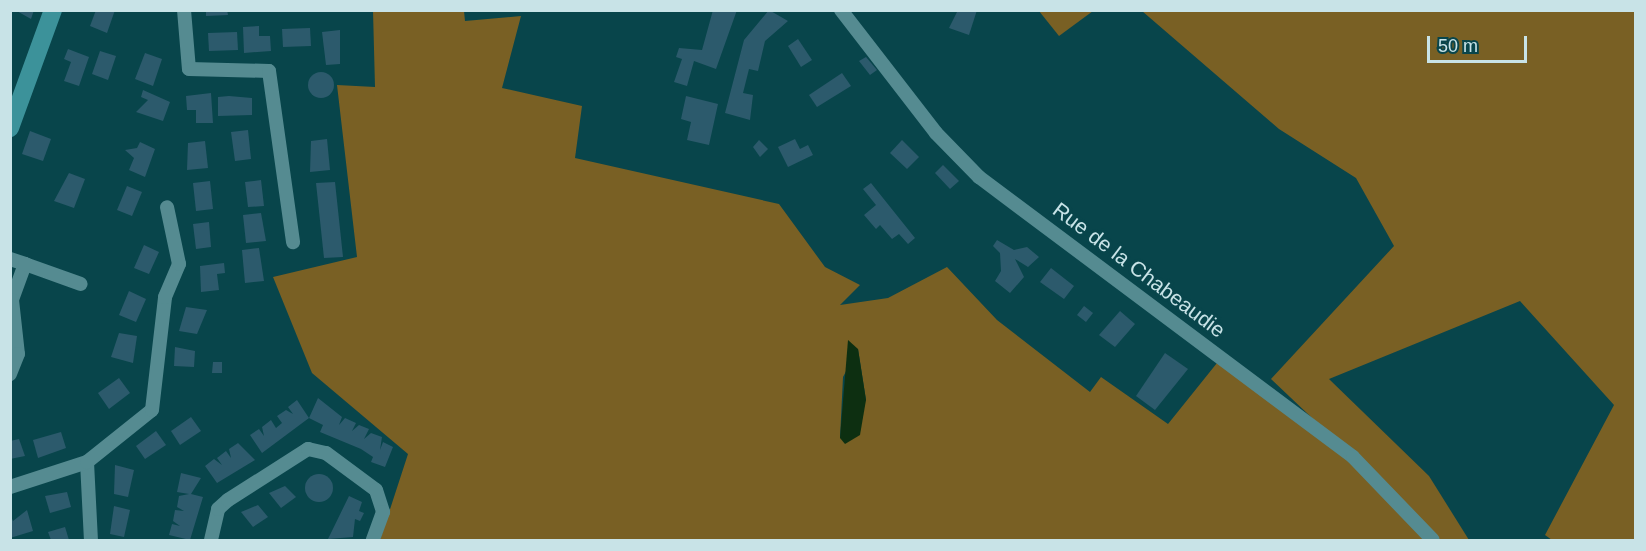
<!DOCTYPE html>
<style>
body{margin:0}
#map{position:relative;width:1646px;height:551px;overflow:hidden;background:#08454b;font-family:Helvetica,sans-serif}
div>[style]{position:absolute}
.green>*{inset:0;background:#796024}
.water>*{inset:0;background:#0d2f11}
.building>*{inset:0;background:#2c5a6c}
.round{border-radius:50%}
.street>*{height:14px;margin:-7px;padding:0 7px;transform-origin:7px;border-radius:7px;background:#558b91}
.secondary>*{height:18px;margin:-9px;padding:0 9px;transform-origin:9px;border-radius:9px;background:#3c929a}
span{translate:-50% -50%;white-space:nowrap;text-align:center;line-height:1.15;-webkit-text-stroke:6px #08454b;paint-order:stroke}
.street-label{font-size:21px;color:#c8e3e7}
.frame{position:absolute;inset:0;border:12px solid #c8e3e7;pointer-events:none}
.scale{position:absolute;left:1427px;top:36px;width:100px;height:27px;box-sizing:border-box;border:3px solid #c8e3e7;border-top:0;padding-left:8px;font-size:18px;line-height:21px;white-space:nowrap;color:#c8e3e7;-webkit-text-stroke:4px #08454b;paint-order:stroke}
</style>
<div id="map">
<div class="green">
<i style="clip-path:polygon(evenodd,373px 11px,464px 11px,465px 21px,521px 16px,502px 88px,582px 106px,575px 158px,779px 204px,825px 267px,860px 285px,840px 305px,888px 298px,947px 267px,997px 320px,1090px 392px,1101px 377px,1168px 424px,1221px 358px,1348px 452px,1271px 379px,1394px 246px,1356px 178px,1279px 129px,1142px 11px,1635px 11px,1636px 539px,1552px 540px,1545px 535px,1614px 405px,1520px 301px,1329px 379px,1429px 476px,1469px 540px,380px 540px,408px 454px,312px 373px,273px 277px,357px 257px,337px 85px,375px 87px,373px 11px,858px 349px,866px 400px,840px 438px,843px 377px,858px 349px)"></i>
<i style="clip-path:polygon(1039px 11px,1093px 11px,1059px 36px)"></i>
</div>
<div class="water">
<i style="clip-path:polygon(848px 340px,858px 349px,866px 400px,860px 435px,845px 444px,840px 438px)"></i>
</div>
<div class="building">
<i style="clip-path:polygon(15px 10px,34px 10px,31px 19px)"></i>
<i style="clip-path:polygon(96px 10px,115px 10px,107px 33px,90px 26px)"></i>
<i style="clip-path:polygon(206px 10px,227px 10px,228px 15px,206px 16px)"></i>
<i style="clip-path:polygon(713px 10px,737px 10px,716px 69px,694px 61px,687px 86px,674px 82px,682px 59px,676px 57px,679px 48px,702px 50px)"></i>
<i style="clip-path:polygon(769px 10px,788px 21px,765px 41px,758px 71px,749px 69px,743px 93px,753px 95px,750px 120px,725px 113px,744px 40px)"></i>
<i style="clip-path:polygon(958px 10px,977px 10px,969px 35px,949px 28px)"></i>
<i style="clip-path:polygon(259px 26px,259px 36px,270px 36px,271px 51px,244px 53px,243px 27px)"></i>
<i style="clip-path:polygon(310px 28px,311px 46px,283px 47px,282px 29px)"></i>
<i style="clip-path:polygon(340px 30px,340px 64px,326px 65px,322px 32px)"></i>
<i style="clip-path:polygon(237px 32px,238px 50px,209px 51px,208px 33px)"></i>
<i style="clip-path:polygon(798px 39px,812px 60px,801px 67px,788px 46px)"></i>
<i style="clip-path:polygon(68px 49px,89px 57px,79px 86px,64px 81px,71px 62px,64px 59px)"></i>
<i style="clip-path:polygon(100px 51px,116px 56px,108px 80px,92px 74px)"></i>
<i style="clip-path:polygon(145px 53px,162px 59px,153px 86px,135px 79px)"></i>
<i style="clip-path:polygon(866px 57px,877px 70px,870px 75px,859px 61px)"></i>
<i class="round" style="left:308px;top:72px;width:26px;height:26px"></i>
<i style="clip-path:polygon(842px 73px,851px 86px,817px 107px,809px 95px)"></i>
<i style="clip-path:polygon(143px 90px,170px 102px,163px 121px,136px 112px,148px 100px,141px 97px)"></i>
<i style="clip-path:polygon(211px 93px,213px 123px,196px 123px,196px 110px,187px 110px,186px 96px)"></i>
<i style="clip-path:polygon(229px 96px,252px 98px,252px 115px,218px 116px,218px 97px)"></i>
<i style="clip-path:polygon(686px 96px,718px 104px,709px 145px,687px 140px,691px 122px,681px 119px)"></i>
<i style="clip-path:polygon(248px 130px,251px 159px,235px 161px,231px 132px)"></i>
<i style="clip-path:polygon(30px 131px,51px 139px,43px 161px,22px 154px)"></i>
<i style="clip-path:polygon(327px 139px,330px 170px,310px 172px,311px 141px)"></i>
<i style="clip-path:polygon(795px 139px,800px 149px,808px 145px,813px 155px,788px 167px,778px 147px)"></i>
<i style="clip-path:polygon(759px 140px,768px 149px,760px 157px,753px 147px)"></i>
<i style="clip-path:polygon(902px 140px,919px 157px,907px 169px,890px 153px)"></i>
<i style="clip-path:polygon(205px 141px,208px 168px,187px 170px,188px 143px)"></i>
<i style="clip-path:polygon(140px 142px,155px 149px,145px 177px,129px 170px,134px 158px,125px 150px,137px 148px)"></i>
<i style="clip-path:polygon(943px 165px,959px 181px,950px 189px,935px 173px)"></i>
<i style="clip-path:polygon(69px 173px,85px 179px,74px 208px,54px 201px)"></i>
<i style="clip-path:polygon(261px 180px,264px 206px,248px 207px,245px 182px)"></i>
<i style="clip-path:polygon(210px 181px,213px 209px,196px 211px,193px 183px)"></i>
<i style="clip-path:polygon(335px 182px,343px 257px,324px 258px,316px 183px)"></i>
<i style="clip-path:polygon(871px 183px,915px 238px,908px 244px,899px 234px,892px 239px,880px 225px,876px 229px,864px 215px,876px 205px,863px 189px)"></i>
<i style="clip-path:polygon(127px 186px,142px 192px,132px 216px,117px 210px)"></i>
<i style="clip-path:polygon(261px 213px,266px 241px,246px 243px,243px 215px)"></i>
<i style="clip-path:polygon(209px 222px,211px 247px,196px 249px,193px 224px)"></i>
<i style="clip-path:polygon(997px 240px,1014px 250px,1027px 247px,1039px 257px,1028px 267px,1015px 259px,1024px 277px,1010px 293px,995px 281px,1001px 271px,1000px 253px,993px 246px)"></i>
<i style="clip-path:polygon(144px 245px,159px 252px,149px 274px,134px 268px)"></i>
<i style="clip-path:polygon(259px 248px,264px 281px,245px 283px,242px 250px)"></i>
<i style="clip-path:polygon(224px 263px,225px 273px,217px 274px,219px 290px,201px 292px,200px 266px)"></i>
<i style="clip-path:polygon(1051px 268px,1074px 286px,1064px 299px,1040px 282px)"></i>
<i style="clip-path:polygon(129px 291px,146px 299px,136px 322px,119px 315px)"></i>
<i style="clip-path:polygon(1084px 306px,1093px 313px,1086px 322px,1077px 315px)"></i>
<i style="clip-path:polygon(186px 307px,207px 310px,197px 334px,179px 331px)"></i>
<i style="clip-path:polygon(1120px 311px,1135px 324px,1115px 347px,1099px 335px)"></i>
<i style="clip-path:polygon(119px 333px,137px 336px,133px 363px,111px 357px)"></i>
<i style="clip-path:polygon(175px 347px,195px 351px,194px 367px,174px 366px)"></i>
<i style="clip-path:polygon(1165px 353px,1188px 369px,1155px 410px,1136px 396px)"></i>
<i style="clip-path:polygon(213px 362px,222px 362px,222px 373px,212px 373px)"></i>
<i style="clip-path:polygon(119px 378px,130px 393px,109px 409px,98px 393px)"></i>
<i style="clip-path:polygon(318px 398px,342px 417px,339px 425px,345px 418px,356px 423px,352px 431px,359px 425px,369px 429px,364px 439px,371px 433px,382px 437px,380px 450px,383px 442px,393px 447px,385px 467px,371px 462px,373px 457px,361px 449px,320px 432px,323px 425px,309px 418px,262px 453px,250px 435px,259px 429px,264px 436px,262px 427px,271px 420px,276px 428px,282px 423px,277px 416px,286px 410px,293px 414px,288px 407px,297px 400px,309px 418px)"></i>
<i style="clip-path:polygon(191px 417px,201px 431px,180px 445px,171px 431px)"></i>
<i style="clip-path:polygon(156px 431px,166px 445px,145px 459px,136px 446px)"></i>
<i style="clip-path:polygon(61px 432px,66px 448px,38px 458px,33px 440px)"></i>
<i style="clip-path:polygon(19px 439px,25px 456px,10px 459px,10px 441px)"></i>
<i style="clip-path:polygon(238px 443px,255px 460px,217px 483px,205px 466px,214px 459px,222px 465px,217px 458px,226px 451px,231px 458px,229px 449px)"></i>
<i style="clip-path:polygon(115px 465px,134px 470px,128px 497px,114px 494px)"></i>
<i style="clip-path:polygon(181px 473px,201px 478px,191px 494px,203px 497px,190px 540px,169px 535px,172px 524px,180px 526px,173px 521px,175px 510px,184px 511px,177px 507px,179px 496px,189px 494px,177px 492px)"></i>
<i class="round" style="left:305px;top:474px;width:28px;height:28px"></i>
<i style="clip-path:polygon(285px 486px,296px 497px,281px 508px,269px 493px)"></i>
<i style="clip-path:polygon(67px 492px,71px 507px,50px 513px,45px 496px)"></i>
<i style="clip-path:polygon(349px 496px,362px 502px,359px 511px,364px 513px,360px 521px,355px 519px,353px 537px,328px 539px)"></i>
<i style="clip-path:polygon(258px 505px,268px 517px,253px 527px,241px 512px)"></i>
<i style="clip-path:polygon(114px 506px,130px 510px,124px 537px,110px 534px)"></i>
<i style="clip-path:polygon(27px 510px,33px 531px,10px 538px,10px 514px,13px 521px)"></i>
<i style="clip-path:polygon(65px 527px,69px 540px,51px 540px,48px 532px)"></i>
</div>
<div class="street">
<i style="left:184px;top:10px;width:59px;rotate:85.2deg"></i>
<i style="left:189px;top:69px;width:80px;rotate:1.4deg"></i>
<i style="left:269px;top:71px;width:173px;rotate:82deg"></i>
<i style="left:841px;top:10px;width:155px;rotate:52.3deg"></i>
<i style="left:936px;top:133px;width:62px;rotate:45.7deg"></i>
<i style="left:979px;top:177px;width:467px;rotate:36.8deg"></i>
<i style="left:1353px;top:457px;width:115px;rotate:46.1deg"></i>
<i style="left:10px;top:259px;width:16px;rotate:18deg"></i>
<i style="left:25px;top:264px;width:38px;rotate:110deg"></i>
<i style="left:12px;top:300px;width:54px;rotate:83.7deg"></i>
<i style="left:18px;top:354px;width:22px;rotate:112deg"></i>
<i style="left:25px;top:264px;width:59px;rotate:19.7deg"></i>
<i style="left:87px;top:462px;width:78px;rotate:87.1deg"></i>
<i style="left:10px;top:487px;width:81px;rotate:-18deg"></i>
<i style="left:87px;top:462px;width:83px;rotate:-38.7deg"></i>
<i style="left:152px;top:410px;width:114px;rotate:-83.4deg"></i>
<i style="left:165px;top:297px;width:36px;rotate:-67deg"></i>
<i style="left:179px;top:264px;width:58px;rotate:-101.9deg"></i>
<i style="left:211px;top:540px;width:32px;rotate:-77deg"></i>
<i style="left:218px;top:509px;width:13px;rotate:-42deg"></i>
<i style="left:228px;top:500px;width:95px;rotate:-32.5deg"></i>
<i style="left:308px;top:449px;width:18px;rotate:13deg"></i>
<i style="left:326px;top:453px;width:62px;rotate:36.5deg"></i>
<i style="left:376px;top:490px;width:23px;rotate:72deg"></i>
<i style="left:383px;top:512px;width:30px;rotate:110deg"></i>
</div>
<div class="secondary">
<i style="left:10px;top:128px;width:126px;rotate:-70deg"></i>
</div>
<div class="street-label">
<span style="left:1139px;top:270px;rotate:37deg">Rue de la Chabeaudie</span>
</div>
<div class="frame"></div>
<div class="scale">50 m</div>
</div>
